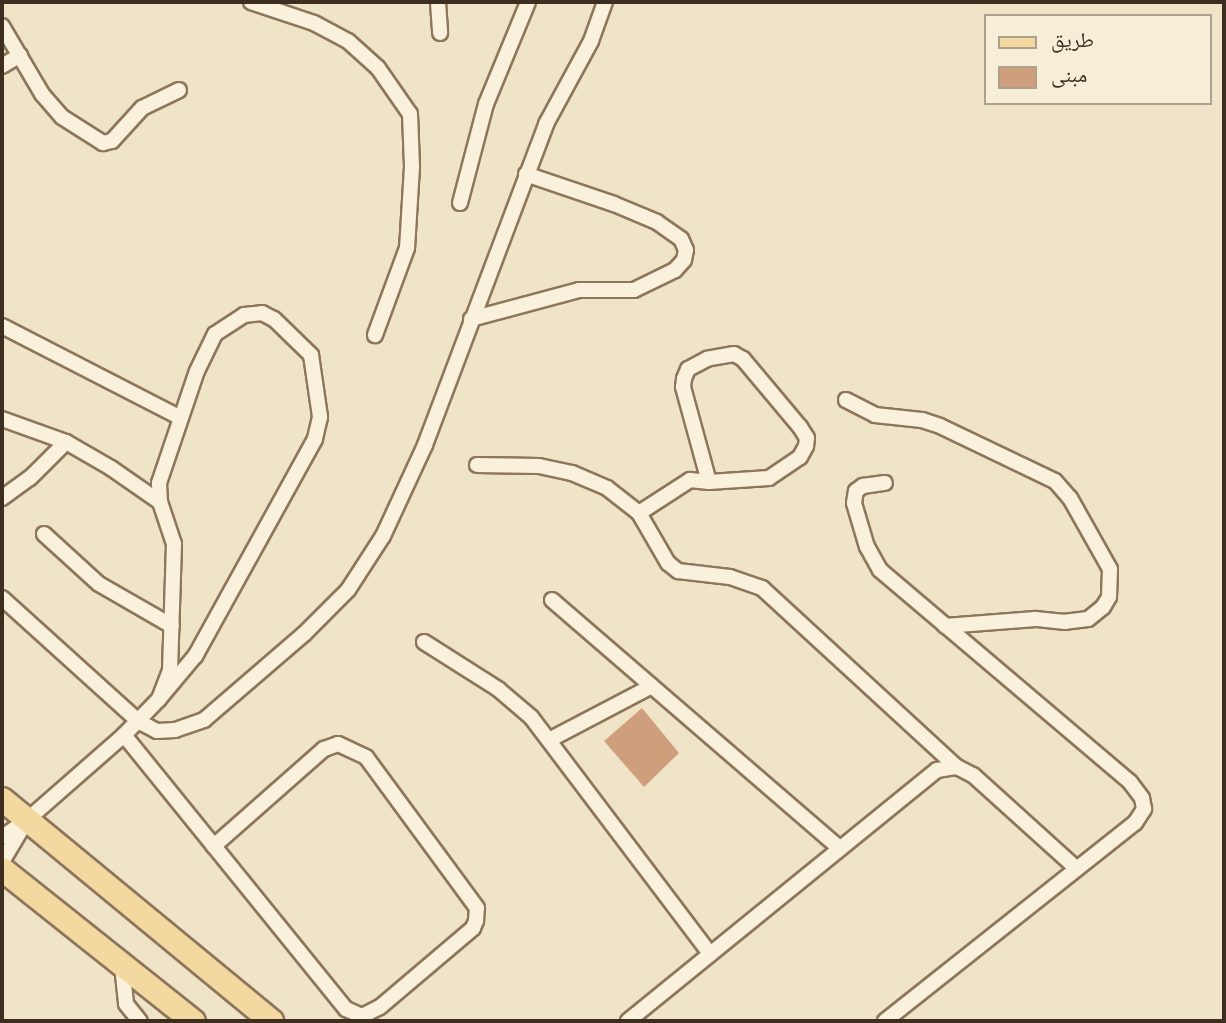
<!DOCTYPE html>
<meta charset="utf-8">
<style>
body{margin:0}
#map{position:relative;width:1226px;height:1023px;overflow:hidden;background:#f0e4c8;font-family:"Source Serif 4","Noto Naskh Arabic",serif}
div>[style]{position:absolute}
.building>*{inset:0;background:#cf9f7d}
.roads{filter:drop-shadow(2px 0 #8d765c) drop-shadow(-2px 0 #8d765c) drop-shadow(0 2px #8d765c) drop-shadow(0 -2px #8d765c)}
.minor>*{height:14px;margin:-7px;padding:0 7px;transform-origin:7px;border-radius:7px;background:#faf1dc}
.primary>*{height:23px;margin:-11.5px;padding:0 11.5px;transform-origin:11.5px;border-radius:11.5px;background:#f3d9a0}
span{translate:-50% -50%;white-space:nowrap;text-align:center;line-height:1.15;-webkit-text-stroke:5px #f7eed8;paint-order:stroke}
.frame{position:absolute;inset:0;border:4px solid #3d2e20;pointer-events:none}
.legend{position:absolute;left:984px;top:14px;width:228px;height:91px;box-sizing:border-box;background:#f7eed8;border:2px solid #ada18e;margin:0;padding:9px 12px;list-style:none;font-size:21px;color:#3d2e20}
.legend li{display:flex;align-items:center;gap:14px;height:35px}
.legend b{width:35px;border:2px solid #ada18e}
</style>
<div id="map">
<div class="building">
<i style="clip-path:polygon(642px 708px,679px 753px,644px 787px,604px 741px)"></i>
</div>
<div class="roads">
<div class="minor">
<i style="left:251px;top:2px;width:66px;rotate:18.4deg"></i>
<i style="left:314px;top:23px;width:38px;rotate:28deg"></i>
<i style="left:348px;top:41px;width:40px;rotate:42deg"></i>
<i style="left:378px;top:68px;width:56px;rotate:55.2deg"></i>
<i style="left:410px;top:114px;width:53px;rotate:87.8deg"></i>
<i style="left:412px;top:167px;width:81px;rotate:93.5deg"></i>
<i style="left:407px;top:248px;width:93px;rotate:110.2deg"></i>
<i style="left:438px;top:2px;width:31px;rotate:86deg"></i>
<i style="left:2px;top:26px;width:79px;rotate:59.5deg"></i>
<i style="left:42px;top:94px;width:30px;rotate:49deg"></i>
<i style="left:62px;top:117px;width:49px;rotate:32.4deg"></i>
<i style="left:103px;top:143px;width:9px;rotate:-13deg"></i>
<i style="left:112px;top:141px;width:45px;rotate:-47.7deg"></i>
<i style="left:142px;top:108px;width:41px;rotate:-25.9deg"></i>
<i style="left:2px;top:66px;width:21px;rotate:-31deg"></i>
<i style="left:460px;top:203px;width:102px;rotate:-75.3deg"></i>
<i style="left:486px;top:104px;width:110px;rotate:-67.6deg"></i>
<i style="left:471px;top:319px;width:112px;rotate:-15deg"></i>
<i style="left:579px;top:290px;width:55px"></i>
<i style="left:634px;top:290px;width:46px;rotate:-26deg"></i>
<i style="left:675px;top:270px;width:13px;rotate:-48deg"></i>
<i style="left:684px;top:260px;width:10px;rotate:-79deg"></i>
<i style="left:686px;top:250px;width:12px;rotate:-114deg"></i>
<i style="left:681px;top:239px;width:29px;rotate:-145deg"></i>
<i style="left:657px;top:222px;width:47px;rotate:-157.3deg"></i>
<i style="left:614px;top:204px;width:93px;rotate:-161.2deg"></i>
<i style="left:2px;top:326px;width:201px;rotate:27.2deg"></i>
<i style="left:846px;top:400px;width:33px;rotate:27deg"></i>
<i style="left:875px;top:415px;width:47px;rotate:6.1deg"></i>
<i style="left:922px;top:420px;width:19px;rotate:18deg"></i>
<i style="left:940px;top:426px;width:127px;rotate:25.6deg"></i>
<i style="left:1055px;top:481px;width:23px;rotate:49deg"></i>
<i style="left:1070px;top:498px;width:81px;rotate:60.6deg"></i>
<i style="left:1110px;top:569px;width:28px;rotate:92deg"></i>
<i style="left:1109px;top:597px;width:12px;rotate:121deg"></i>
<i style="left:1103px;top:607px;width:19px;rotate:141deg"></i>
<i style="left:1088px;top:619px;width:23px;rotate:173deg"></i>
<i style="left:1065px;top:622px;width:30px;rotate:-174deg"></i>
<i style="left:1035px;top:619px;width:90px;rotate:175.6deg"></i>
<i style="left:2px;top:419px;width:68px;rotate:19.8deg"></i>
<i style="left:66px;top:442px;width:52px;rotate:30deg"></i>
<i style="left:111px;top:468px;width:60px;rotate:34.8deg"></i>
<i style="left:477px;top:465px;width:62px;rotate:0.9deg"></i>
<i style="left:539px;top:466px;width:34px;rotate:12deg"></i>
<i style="left:572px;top:473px;width:38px;rotate:23deg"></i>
<i style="left:607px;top:488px;width:41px;rotate:38deg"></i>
<i style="left:639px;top:513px;width:58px;rotate:59.9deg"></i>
<i style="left:668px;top:563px;width:13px;rotate:39deg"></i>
<i style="left:678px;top:571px;width:52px;rotate:6.6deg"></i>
<i style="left:730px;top:577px;width:34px;rotate:19deg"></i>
<i style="left:762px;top:588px;width:265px;rotate:42.6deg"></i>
<i style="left:2px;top:498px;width:34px;rotate:-36deg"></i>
<i style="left:30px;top:478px;width:51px;rotate:-45deg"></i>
<i style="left:639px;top:513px;width:61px;rotate:-32.9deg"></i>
<i style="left:690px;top:480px;width:19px;rotate:6deg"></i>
<i style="left:709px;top:482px;width:60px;rotate:-3.8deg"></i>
<i style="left:769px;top:478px;width:37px;rotate:-34deg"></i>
<i style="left:800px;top:457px;width:13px;rotate:-61deg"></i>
<i style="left:806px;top:446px;width:8px;rotate:-83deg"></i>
<i style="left:807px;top:438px;width:13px;rotate:-122deg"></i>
<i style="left:800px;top:427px;width:89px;rotate:-130deg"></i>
<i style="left:743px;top:359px;width:10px;rotate:-151deg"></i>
<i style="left:734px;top:354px;width:27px;rotate:170deg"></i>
<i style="left:707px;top:359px;width:21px;rotate:152deg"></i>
<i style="left:688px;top:369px;width:11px;rotate:112deg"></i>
<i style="left:684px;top:379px;width:8px;rotate:97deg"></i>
<i style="left:683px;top:387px;width:98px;rotate:74.7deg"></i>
<i style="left:44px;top:534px;width:74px;rotate:42.3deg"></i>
<i style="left:99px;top:584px;width:84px;rotate:29.9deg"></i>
<i style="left:2px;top:598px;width:183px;rotate:42.1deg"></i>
<i style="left:138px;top:721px;width:21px;rotate:28deg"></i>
<i style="left:157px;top:731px;width:18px;rotate:-3deg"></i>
<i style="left:175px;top:730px;width:31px;rotate:-19deg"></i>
<i style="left:204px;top:720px;width:132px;rotate:-40.7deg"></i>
<i style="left:304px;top:634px;width:62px;rotate:-45deg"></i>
<i style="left:348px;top:590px;width:64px;rotate:-57.1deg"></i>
<i style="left:383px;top:536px;width:100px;rotate:-65.2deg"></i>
<i style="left:425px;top:445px;width:343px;rotate:-69.3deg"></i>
<i style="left:546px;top:124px;width:94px;rotate:-61.5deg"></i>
<i style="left:591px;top:41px;width:41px;rotate:-70.3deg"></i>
<i style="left:552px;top:600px;width:379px;rotate:40.8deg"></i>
<i style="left:424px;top:642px;width:88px;rotate:32.4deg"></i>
<i style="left:498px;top:689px;width:43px;rotate:40.3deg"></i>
<i style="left:531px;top:717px;width:297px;rotate:52.9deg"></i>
<i style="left:124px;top:735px;width:353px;rotate:51deg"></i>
<i style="left:346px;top:1009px;width:17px;rotate:24deg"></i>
<i style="left:362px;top:1016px;width:20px;rotate:-27deg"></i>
<i style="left:380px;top:1007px;width:122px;rotate:-40.3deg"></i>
<i style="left:473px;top:928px;width:8px;rotate:-67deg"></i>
<i style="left:476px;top:921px;width:13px;rotate:-86deg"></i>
<i style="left:477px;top:908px;width:187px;rotate:-126.3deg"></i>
<i style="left:366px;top:757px;width:31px;rotate:-155deg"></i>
<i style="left:338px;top:744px;width:15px;rotate:160deg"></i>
<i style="left:324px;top:749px;width:147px;rotate:138.6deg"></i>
<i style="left:549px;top:740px;width:116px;rotate:-27.7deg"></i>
<i style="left:2px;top:837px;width:30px;rotate:-34deg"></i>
<i style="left:27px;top:820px;width:129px;rotate:-41.2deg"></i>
<i style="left:124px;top:735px;width:50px;rotate:-45.8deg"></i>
<i style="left:159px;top:699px;width:30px;rotate:-69deg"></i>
<i style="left:170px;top:671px;width:127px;rotate:-88.2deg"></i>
<i style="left:174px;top:544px;width:44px;rotate:-108.4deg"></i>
<i style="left:160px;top:502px;width:19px;rotate:-93deg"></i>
<i style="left:159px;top:483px;width:118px;rotate:-71.3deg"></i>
<i style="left:197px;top:371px;width:41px;rotate:-64.1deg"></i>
<i style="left:215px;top:334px;width:35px;rotate:-33deg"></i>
<i style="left:244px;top:315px;width:18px;rotate:-6deg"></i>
<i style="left:262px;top:313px;width:13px;rotate:27deg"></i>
<i style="left:274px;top:319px;width:52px;rotate:44.2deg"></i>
<i style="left:311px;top:355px;width:63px;rotate:81.7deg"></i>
<i style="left:320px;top:417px;width:23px;rotate:103deg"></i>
<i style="left:315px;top:439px;width:248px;rotate:118.9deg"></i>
<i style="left:195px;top:656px;width:56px;rotate:129.9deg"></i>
<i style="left:2px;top:862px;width:43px;rotate:-59.3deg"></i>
<i style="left:122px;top:965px;width:39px;rotate:84deg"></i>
<i style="left:126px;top:1004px;width:22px;rotate:51deg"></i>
<i style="left:628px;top:1021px;width:398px;rotate:-39.1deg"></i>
<i style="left:937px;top:770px;width:20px;rotate:-9deg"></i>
<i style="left:957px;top:767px;width:18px;rotate:27deg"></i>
<i style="left:973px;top:775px;width:140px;rotate:42.1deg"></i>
<i style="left:885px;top:1021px;width:319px;rotate:-38.4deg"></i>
<i style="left:1135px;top:823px;width:17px;rotate:-57deg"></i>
<i style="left:1144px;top:809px;width:11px;rotate:-100deg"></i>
<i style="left:1142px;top:798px;width:20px;rotate:-127deg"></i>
<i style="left:1130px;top:782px;width:328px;rotate:-139.7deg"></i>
<i style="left:880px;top:570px;width:26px;rotate:-119deg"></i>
<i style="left:867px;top:547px;width:46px;rotate:-106.5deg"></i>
<i style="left:854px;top:503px;width:12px;rotate:-81deg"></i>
<i style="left:856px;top:491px;width:9px;rotate:-36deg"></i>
<i style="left:863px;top:486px;width:22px;rotate:-8deg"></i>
</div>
<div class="primary">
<i style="left:2px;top:799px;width:349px;rotate:39.5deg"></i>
<i style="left:2px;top:869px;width:244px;rotate:38.5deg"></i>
</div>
</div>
<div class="frame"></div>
<ul class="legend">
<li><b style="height:9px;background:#f3d9a0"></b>طريق</li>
<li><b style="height:19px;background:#cf9f7d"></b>مبنى</li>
</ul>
</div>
